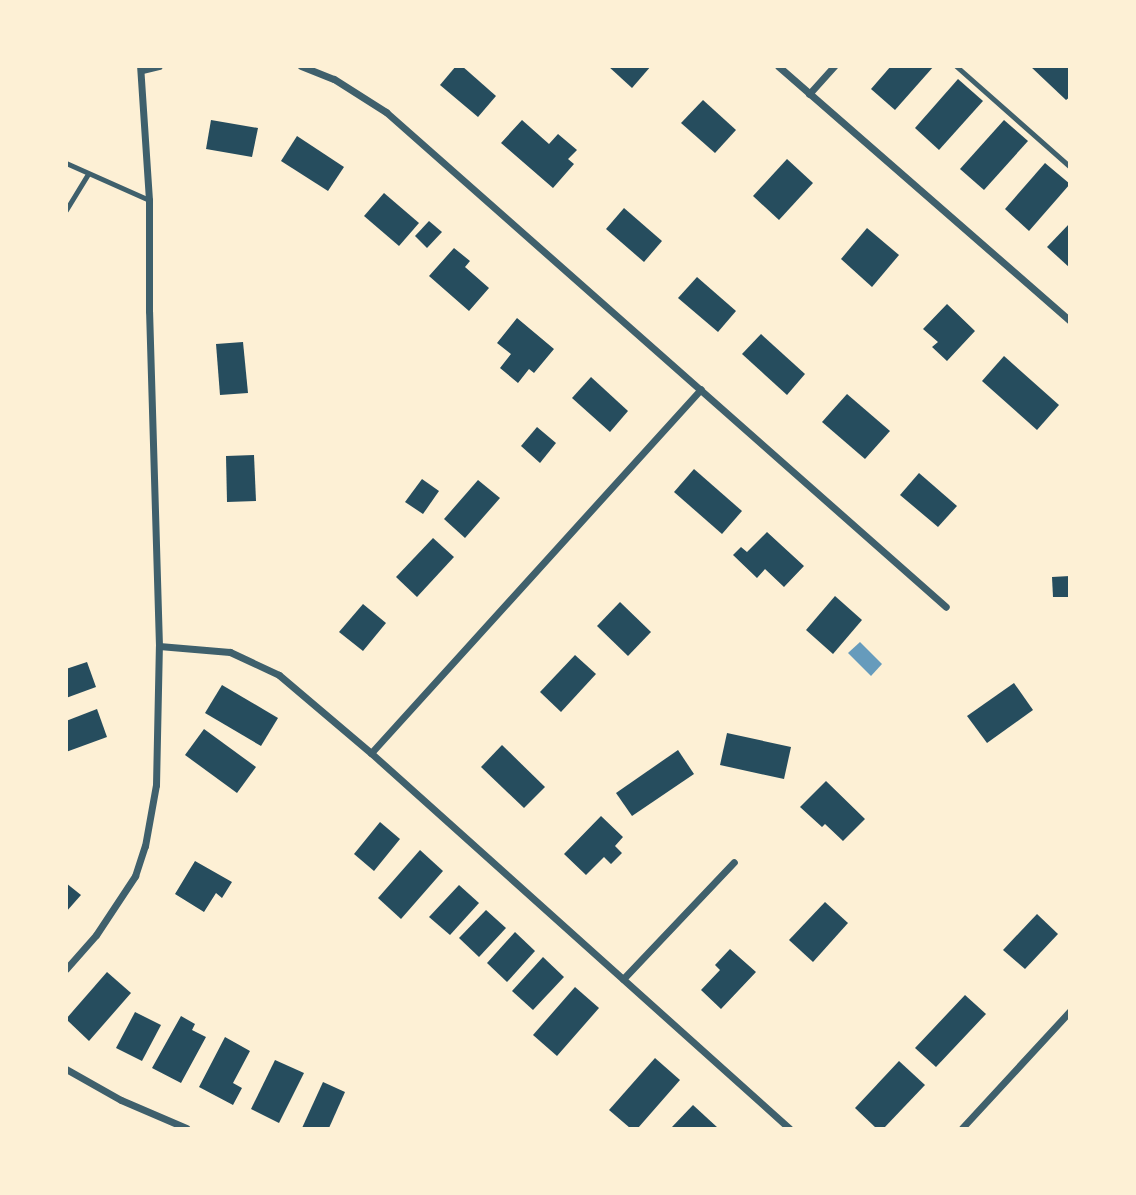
<!DOCTYPE html>
<style>
body{margin:0}
#map{position:relative;width:1136px;height:1195px;overflow:hidden;background:#fdf0d5;font-family:"Playfair Display",serif}
div>[style]{position:absolute}
.water>*{inset:0;background:#669bbc}
.building>*{inset:0;background:#264d5e}
.service>*{height:5px;margin:-2.5px;padding:0 2.5px;transform-origin:2.5px;border-radius:2.5px;background:#3f606c}
.minor>*{height:7px;margin:-3.5px;padding:0 3.5px;transform-origin:3.5px;border-radius:3.5px;background:#3f606c}
span{translate:-50% -50%;white-space:nowrap;text-align:center;line-height:1.15;-webkit-text-stroke:5px #fdf0d5;paint-order:stroke}
.frame{position:absolute;inset:0;border:68px solid #fdf0d5;pointer-events:none}
</style>
<div id="map">
<div class="water">
<i style="clip-path:polygon(860px 642px,882px 664px,871px 676px,848px 653px)"></i>
</div>
<div class="building">
<i style="clip-path:polygon(456px 66px,462px 66px,496px 96px,478px 117px,440px 85px)"></i>
<i style="clip-path:polygon(608px 66px,651px 66px,632px 88px)"></i>
<i style="clip-path:polygon(891px 66px,934px 66px,895px 110px,871px 89px)"></i>
<i style="clip-path:polygon(1030px 66px,1070px 66px,1070px 97px,1066px 100px)"></i>
<i style="clip-path:polygon(958px 79px,983px 101px,939px 150px,915px 128px)"></i>
<i style="clip-path:polygon(703px 100px,736px 130px,715px 153px,681px 123px)"></i>
<i style="clip-path:polygon(211px 120px,258px 128px,252px 157px,206px 149px)"></i>
<i style="clip-path:polygon(522px 120px,549px 144px,558px 134px,577px 150px,568px 159px,574px 164px,553px 188px,501px 143px)"></i>
<i style="clip-path:polygon(1004px 120px,1028px 141px,984px 190px,960px 169px)"></i>
<i style="clip-path:polygon(297px 136px,344px 167px,328px 191px,281px 161px)"></i>
<i style="clip-path:polygon(787px 159px,813px 183px,779px 220px,753px 196px)"></i>
<i style="clip-path:polygon(1045px 163px,1070px 184px,1029px 231px,1005px 209px)"></i>
<i style="clip-path:polygon(384px 193px,419px 223px,399px 246px,364px 216px)"></i>
<i style="clip-path:polygon(624px 208px,662px 241px,644px 262px,606px 229px)"></i>
<i style="clip-path:polygon(429px 221px,442px 232px,427px 248px,415px 236px)"></i>
<i style="clip-path:polygon(1070px 223px,1070px 268px,1047px 247px)"></i>
<i style="clip-path:polygon(867px 228px,899px 255px,872px 287px,841px 259px)"></i>
<i style="clip-path:polygon(454px 248px,470px 261px,465px 267px,489px 288px,469px 311px,429px 276px)"></i>
<i style="clip-path:polygon(697px 277px,736px 311px,718px 332px,678px 298px)"></i>
<i style="clip-path:polygon(947px 304px,975px 331px,947px 361px,932px 347px,938px 342px,923px 329px)"></i>
<i style="clip-path:polygon(517px 318px,554px 349px,534px 373px,529px 369px,518px 383px,500px 368px,511px 354px,497px 343px)"></i>
<i style="clip-path:polygon(761px 334px,805px 374px,787px 395px,742px 354px)"></i>
<i style="clip-path:polygon(243px 342px,248px 393px,220px 395px,216px 344px)"></i>
<i style="clip-path:polygon(1004px 356px,1059px 405px,1037px 430px,982px 381px)"></i>
<i style="clip-path:polygon(591px 377px,628px 411px,610px 432px,572px 398px)"></i>
<i style="clip-path:polygon(847px 394px,890px 431px,865px 459px,822px 422px)"></i>
<i style="clip-path:polygon(537px 427px,556px 443px,540px 463px,521px 446px)"></i>
<i style="clip-path:polygon(254px 455px,256px 501px,227px 502px,226px 456px)"></i>
<i style="clip-path:polygon(694px 469px,742px 511px,722px 534px,674px 492px)"></i>
<i style="clip-path:polygon(919px 473px,957px 506px,938px 527px,900px 495px)"></i>
<i style="clip-path:polygon(422px 479px,439px 491px,423px 514px,405px 502px)"></i>
<i style="clip-path:polygon(478px 480px,500px 498px,465px 538px,444px 519px)"></i>
<i style="clip-path:polygon(767px 532px,804px 566px,784px 587px,765px 569px,757px 578px,733px 555px,741px 547px,747px 552px)"></i>
<i style="clip-path:polygon(433px 538px,454px 557px,417px 597px,396px 577px)"></i>
<i style="clip-path:polygon(1070px 576px,1070px 597px,1053px 597px,1052px 577px)"></i>
<i style="clip-path:polygon(835px 596px,862px 620px,833px 654px,806px 630px)"></i>
<i style="clip-path:polygon(620px 602px,651px 632px,628px 656px,597px 626px)"></i>
<i style="clip-path:polygon(363px 604px,386px 623px,363px 651px,339px 632px)"></i>
<i style="clip-path:polygon(575px 655px,596px 674px,561px 712px,540px 692px)"></i>
<i style="clip-path:polygon(87px 662px,96px 687px,66px 698px,66px 669px)"></i>
<i style="clip-path:polygon(1014px 683px,1033px 710px,987px 743px,967px 716px)"></i>
<i style="clip-path:polygon(222px 685px,278px 718px,261px 746px,205px 713px)"></i>
<i style="clip-path:polygon(97px 709px,107px 737px,66px 752px,66px 721px)"></i>
<i style="clip-path:polygon(204px 729px,256px 767px,237px 793px,185px 755px)"></i>
<i style="clip-path:polygon(727px 733px,791px 747px,784px 779px,720px 765px)"></i>
<i style="clip-path:polygon(502px 745px,545px 787px,524px 808px,481px 767px)"></i>
<i style="clip-path:polygon(678px 750px,694px 774px,632px 816px,616px 793px)"></i>
<i style="clip-path:polygon(826px 781px,865px 819px,843px 841px,825px 824px,822px 827px,800px 807px)"></i>
<i style="clip-path:polygon(601px 816px,623px 837px,615px 846px,622px 853px,611px 864px,604px 857px,586px 875px,564px 854px)"></i>
<i style="clip-path:polygon(380px 822px,400px 839px,374px 871px,354px 854px)"></i>
<i style="clip-path:polygon(420px 850px,443px 871px,401px 919px,378px 898px)"></i>
<i style="clip-path:polygon(195px 861px,232px 882px,222px 898px,216px 893px,204px 912px,175px 894px)"></i>
<i style="clip-path:polygon(66px 883px,81px 895px,66px 912px)"></i>
<i style="clip-path:polygon(459px 885px,479px 903px,450px 935px,429px 917px)"></i>
<i style="clip-path:polygon(825px 902px,848px 923px,813px 962px,789px 940px)"></i>
<i style="clip-path:polygon(486px 910px,506px 928px,479px 957px,459px 938px)"></i>
<i style="clip-path:polygon(1037px 914px,1058px 934px,1025px 969px,1003px 950px)"></i>
<i style="clip-path:polygon(515px 932px,535px 951px,507px 982px,487px 963px)"></i>
<i style="clip-path:polygon(730px 949px,756px 972px,721px 1009px,701px 990px,720px 970px,715px 965px)"></i>
<i style="clip-path:polygon(543px 957px,564px 977px,533px 1010px,512px 991px)"></i>
<i style="clip-path:polygon(107px 972px,131px 993px,89px 1041px,66px 1019px)"></i>
<i style="clip-path:polygon(575px 987px,599px 1008px,557px 1056px,533px 1035px)"></i>
<i style="clip-path:polygon(965px 995px,986px 1014px,936px 1067px,915px 1048px)"></i>
<i style="clip-path:polygon(135px 1012px,161px 1025px,142px 1061px,116px 1048px)"></i>
<i style="clip-path:polygon(181px 1016px,195px 1024px,192px 1030px,206px 1037px,181px 1083px,152px 1068px)"></i>
<i style="clip-path:polygon(225px 1037px,250px 1051px,233px 1083px,242px 1088px,233px 1105px,199px 1087px)"></i>
<i style="clip-path:polygon(655px 1058px,680px 1080px,638px 1128px,630px 1128px,609px 1110px)"></i>
<i style="clip-path:polygon(275px 1060px,304px 1073px,279px 1123px,251px 1109px)"></i>
<i style="clip-path:polygon(899px 1061px,925px 1085px,884px 1128px,876px 1128px,855px 1108px)"></i>
<i style="clip-path:polygon(323px 1082px,345px 1092px,329px 1128px,302px 1128px)"></i>
<i style="clip-path:polygon(693px 1105px,718px 1128px,671px 1128px)"></i>
</div>
<div class="service">
<i style="left:956px;top:66px;width:152px;rotate:41.5deg"></i>
<i style="left:66px;top:163px;width:91px;rotate:24deg"></i>
<i style="left:66px;top:210px;width:42px;rotate:-58.6deg"></i>
</div>
<div class="minor">
<i style="left:301px;top:66px;width:35px;rotate:22deg"></i>
<i style="left:334px;top:79px;width:62px;rotate:32.4deg"></i>
<i style="left:386px;top:112px;width:747px;rotate:41.47deg"></i>
<i style="left:778px;top:66px;width:388px;rotate:41.1deg"></i>
<i style="left:142px;top:70px;width:17px;rotate:-13deg"></i>
<i style="left:809px;top:94px;width:38px;rotate:-48deg"></i>
<i style="left:159px;top:646px;width:71px;rotate:4.8deg"></i>
<i style="left:230px;top:652px;width:54px;rotate:25.1deg"></i>
<i style="left:279px;top:675px;width:121px;rotate:40.3deg"></i>
<i style="left:371px;top:753px;width:562px;rotate:41.9deg"></i>
<i style="left:371px;top:753px;width:491px;rotate:-47.8deg"></i>
<i style="left:66px;top:969px;width:45px;rotate:-48.6deg"></i>
<i style="left:96px;top:935px;width:71px;rotate:-56.5deg"></i>
<i style="left:135px;top:876px;width:32px;rotate:-72deg"></i>
<i style="left:145px;top:846px;width:62px;rotate:-79.8deg"></i>
<i style="left:156px;top:785px;width:139px;rotate:-88.8deg"></i>
<i style="left:159px;top:646px;width:335px;rotate:-91.7deg"></i>
<i style="left:149px;top:311px;width:111px;rotate:-90deg"></i>
<i style="left:149px;top:200px;width:134px;rotate:-93.8deg"></i>
<i style="left:623px;top:979px;width:161px;rotate:-46.5deg"></i>
<i style="left:66px;top:1069px;width:63px;rotate:29.4deg"></i>
<i style="left:121px;top:1100px;width:71px;rotate:23.3deg"></i>
<i style="left:962px;top:1128px;width:159px;rotate:-47.3deg"></i>
</div>
<div class="frame"></div>
</div>
